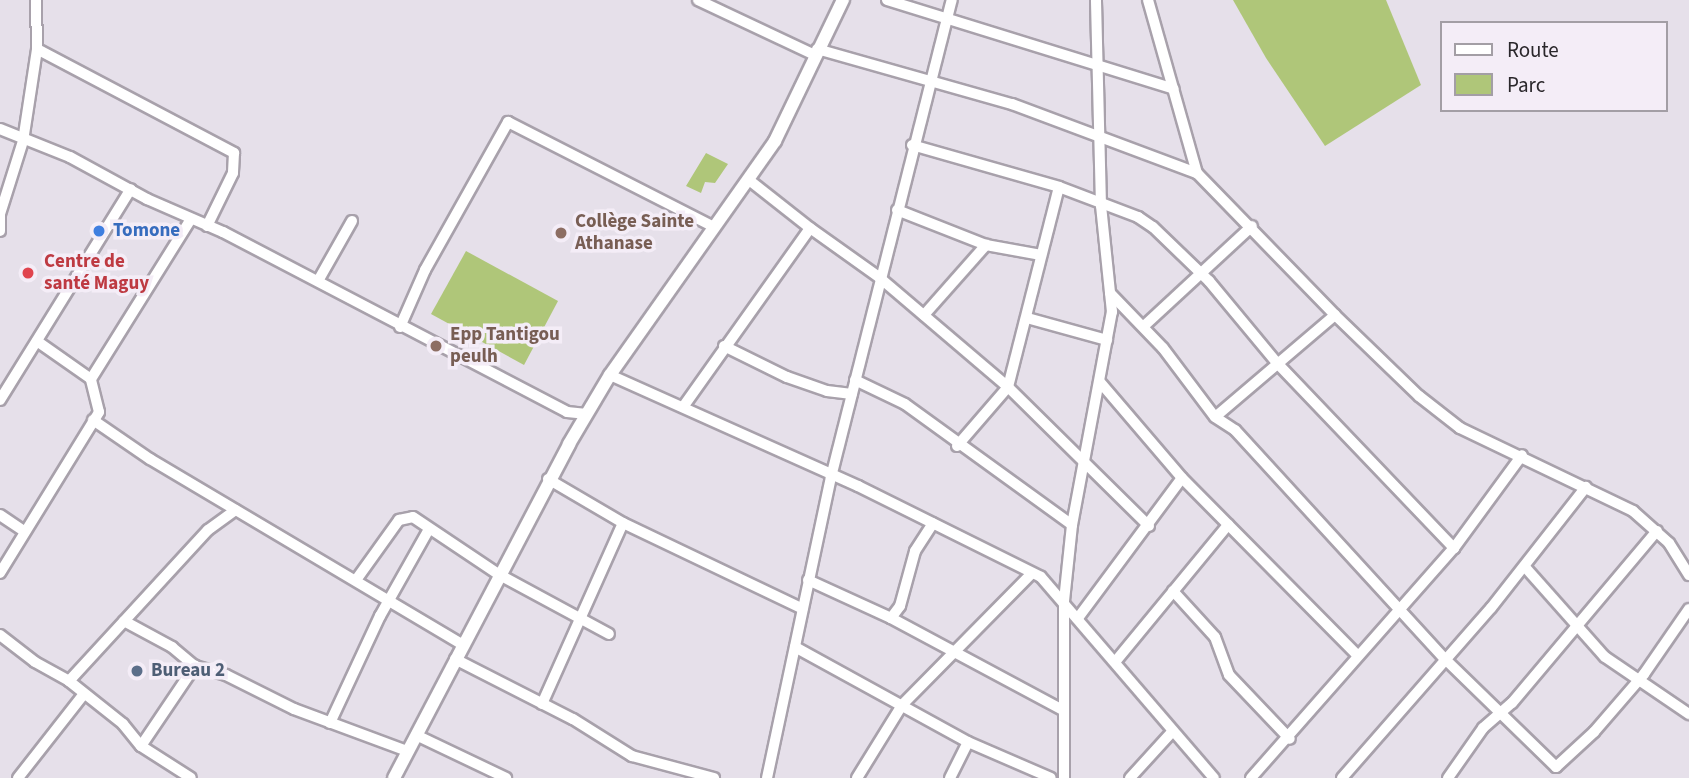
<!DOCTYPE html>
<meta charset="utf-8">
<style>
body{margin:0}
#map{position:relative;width:1689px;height:778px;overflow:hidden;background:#e6e0ea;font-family:"Source Sans 3",sans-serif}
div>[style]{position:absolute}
.green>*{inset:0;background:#afc679}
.roads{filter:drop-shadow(2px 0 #a8a1ab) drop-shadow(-2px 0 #a8a1ab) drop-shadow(0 2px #a8a1ab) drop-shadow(0 -2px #a8a1ab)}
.minor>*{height:10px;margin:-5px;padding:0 5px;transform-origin:5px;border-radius:5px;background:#fff}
.major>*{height:12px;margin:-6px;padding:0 6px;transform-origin:6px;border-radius:6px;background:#fff}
.dots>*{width:19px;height:19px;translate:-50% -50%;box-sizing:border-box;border:4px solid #f4edf7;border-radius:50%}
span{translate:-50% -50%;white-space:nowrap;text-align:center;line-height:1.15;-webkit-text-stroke:7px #f4edf7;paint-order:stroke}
.education-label{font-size:19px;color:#785e54;font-weight:700}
.left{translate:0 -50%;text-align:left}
.shop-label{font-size:19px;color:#366cbe;font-weight:700}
.health-label{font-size:19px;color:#be3a42;font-weight:700}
.service-label{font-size:19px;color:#4e5e75;font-weight:700}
.legend{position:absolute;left:1440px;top:21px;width:228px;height:91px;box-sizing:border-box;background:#f4edf7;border:2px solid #a39ea5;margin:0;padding:9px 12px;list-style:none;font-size:21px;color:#2a272b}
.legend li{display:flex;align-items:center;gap:14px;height:35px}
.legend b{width:35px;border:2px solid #a39ea5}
</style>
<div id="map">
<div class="green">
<i style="clip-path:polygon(1233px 0,1386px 0,1421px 85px,1325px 146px,1266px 58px)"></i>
<i style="clip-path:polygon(706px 153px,728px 164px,715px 183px,705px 182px,701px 193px,686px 186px)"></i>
<i style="clip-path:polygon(466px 251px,558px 301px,524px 365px,431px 314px)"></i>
</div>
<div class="roads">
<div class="minor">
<i style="left:698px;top:0;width:127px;rotate:25.2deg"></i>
<i style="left:887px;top:0;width:300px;rotate:17.2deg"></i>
<i style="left:1148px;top:0;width:180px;rotate:74.2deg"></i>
<i style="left:1197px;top:173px;width:198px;rotate:45.8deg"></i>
<i style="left:1335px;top:315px;width:157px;rotate:139.6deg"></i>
<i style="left:37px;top:49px;width:223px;rotate:27.8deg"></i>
<i style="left:234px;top:153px;width:20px;rotate:93deg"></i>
<i style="left:233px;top:173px;width:59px;rotate:116.1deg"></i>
<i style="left:817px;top:49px;width:203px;rotate:15.8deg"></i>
<i style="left:1012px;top:104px;width:197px;rotate:20.5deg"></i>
<i style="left:0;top:129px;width:75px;rotate:21.8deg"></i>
<i style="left:70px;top:157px;width:88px;rotate:28.6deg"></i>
<i style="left:147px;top:199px;width:83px;rotate:23.5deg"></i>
<i style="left:223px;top:232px;width:388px;rotate:27.6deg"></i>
<i style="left:567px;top:412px;width:20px;rotate:6deg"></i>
<i style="left:912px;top:145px;width:153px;rotate:15.9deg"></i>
<i style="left:1059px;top:187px;width:85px;rotate:20.8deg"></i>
<i style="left:1138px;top:217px;width:18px;rotate:34deg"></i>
<i style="left:1153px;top:227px;width:78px;rotate:44deg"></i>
<i style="left:1209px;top:281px;width:108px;rotate:50.3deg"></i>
<i style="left:1278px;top:364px;width:255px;rotate:46.3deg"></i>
<i style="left:749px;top:180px;width:78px;rotate:38.2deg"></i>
<i style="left:897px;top:210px;width:96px;rotate:21.5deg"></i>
<i style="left:986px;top:245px;width:56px;rotate:10.3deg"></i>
<i style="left:0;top:231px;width:17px;rotate:-90deg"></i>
<i style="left:0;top:214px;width:77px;rotate:-72.5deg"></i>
<i style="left:23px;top:141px;width:93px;rotate:-81.3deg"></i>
<i style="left:37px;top:49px;width:49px;rotate:-91.2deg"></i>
<i style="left:318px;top:281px;width:69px;rotate:-60.5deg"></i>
<i style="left:1110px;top:293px;width:76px;rotate:46.1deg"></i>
<i style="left:1163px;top:348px;width:86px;rotate:53deg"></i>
<i style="left:1215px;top:417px;width:24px;rotate:33deg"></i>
<i style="left:1235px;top:430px;width:311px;rotate:47.5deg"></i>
<i style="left:1445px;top:659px;width:155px;rotate:44.2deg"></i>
<i style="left:1556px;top:767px;width:52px;rotate:-42.6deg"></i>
<i style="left:1594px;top:732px;width:77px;rotate:-49.2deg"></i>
<i style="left:1644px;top:674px;width:79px;rotate:-55.3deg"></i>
<i style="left:924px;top:315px;width:94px;rotate:-48.5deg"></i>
<i style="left:1335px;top:315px;width:117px;rotate:44deg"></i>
<i style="left:1419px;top:396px;width:52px;rotate:38deg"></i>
<i style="left:1460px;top:428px;width:192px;rotate:25.6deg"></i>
<i style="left:1633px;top:511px;width:48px;rotate:41.6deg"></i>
<i style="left:1669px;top:543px;width:38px;rotate:58deg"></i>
<i style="left:1027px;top:318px;width:83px;rotate:15.4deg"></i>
<i style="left:1144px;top:326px;width:147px;rotate:-42.8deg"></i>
<i style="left:400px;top:327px;width:62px;rotate:-66.3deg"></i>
<i style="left:425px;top:270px;width:170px;rotate:-60.7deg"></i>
<i style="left:508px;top:122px;width:231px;rotate:27deg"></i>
<i style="left:724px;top:346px;width:70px;rotate:26.2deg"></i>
<i style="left:787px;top:377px;width:42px;rotate:19.3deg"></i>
<i style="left:827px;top:391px;width:25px;rotate:7deg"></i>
<i style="left:610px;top:375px;width:272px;rotate:24.1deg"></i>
<i style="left:858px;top:486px;width:204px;rotate:26.4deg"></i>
<i style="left:1041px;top:577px;width:265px;rotate:49.3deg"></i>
<i style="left:91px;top:379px;width:189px;rotate:-58deg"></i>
<i style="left:855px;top:380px;width:55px;rotate:25.6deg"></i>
<i style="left:905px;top:404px;width:206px;rotate:35.9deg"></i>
<i style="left:0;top:400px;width:248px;rotate:-58.2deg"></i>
<i style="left:683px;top:407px;width:219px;rotate:-54.6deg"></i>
<i style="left:810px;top:228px;width:86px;rotate:35.5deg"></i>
<i style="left:880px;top:278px;width:168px;rotate:40.4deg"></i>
<i style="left:1008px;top:387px;width:198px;rotate:44.6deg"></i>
<i style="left:93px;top:420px;width:69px;rotate:34.4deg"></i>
<i style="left:150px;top:459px;width:363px;rotate:30.7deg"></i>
<i style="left:957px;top:446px;width:78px;rotate:-49.2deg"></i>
<i style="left:1008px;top:387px;width:206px;rotate:-75.7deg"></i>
<i style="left:1182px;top:478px;width:249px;rotate:45.3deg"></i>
<i style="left:548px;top:479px;width:87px;rotate:30.4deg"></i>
<i style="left:623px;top:523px;width:199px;rotate:25.5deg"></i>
<i style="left:0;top:515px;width:29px;rotate:34deg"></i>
<i style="left:1525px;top:567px;width:120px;rotate:48.4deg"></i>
<i style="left:1605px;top:657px;width:102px;rotate:34.2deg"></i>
<i style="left:0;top:573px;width:189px;rotate:-58.4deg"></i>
<i style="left:99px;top:412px;width:34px;rotate:-104deg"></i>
<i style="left:91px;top:379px;width:66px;rotate:-144.9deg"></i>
<i style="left:356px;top:580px;width:74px;rotate:-54.4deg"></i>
<i style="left:399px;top:520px;width:14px;rotate:-12deg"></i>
<i style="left:413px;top:517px;width:102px;rotate:33.8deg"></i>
<i style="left:498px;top:574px;width:126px;rotate:28.4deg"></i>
<i style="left:808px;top:580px;width:91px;rotate:24.6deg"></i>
<i style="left:891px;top:618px;width:193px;rotate:28.2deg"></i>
<i style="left:1173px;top:591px;width:62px;rotate:47.6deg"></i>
<i style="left:1215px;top:637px;width:40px;rotate:69.8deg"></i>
<i style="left:1229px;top:675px;width:88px;rotate:46.4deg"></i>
<i style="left:891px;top:618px;width:15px;rotate:-53deg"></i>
<i style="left:900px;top:606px;width:57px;rotate:-74.7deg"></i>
<i style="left:915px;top:551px;width:33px;rotate:-57deg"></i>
<i style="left:1078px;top:618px;width:174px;rotate:-53.4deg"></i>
<i style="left:1182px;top:478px;width:126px;rotate:-130.5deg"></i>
<i style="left:124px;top:621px;width:55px;rotate:28.4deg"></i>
<i style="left:172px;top:647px;width:30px;rotate:40deg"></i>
<i style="left:195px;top:666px;width:32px;rotate:16deg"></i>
<i style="left:226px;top:675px;width:76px;rotate:26.6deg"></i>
<i style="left:294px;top:709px;width:121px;rotate:20.4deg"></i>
<i style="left:0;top:635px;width:44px;rotate:37.6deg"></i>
<i style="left:35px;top:662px;width:39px;rotate:29deg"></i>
<i style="left:69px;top:681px;width:69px;rotate:38.5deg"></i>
<i style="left:123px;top:724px;width:28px;rotate:51deg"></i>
<i style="left:141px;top:746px;width:59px;rotate:32.6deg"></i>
<i style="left:795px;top:647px;width:197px;rotate:28.8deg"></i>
<i style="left:968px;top:742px;width:90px;rotate:23.4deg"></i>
<i style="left:455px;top:659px;width:132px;rotate:27deg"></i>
<i style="left:573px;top:719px;width:70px;rotate:32.1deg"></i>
<i style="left:632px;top:756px;width:85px;rotate:15deg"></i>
<i style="left:1115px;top:662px;width:178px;rotate:-50.5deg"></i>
<i style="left:69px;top:681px;width:205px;rotate:-47.4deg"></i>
<i style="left:208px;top:530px;width:34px;rotate:-36deg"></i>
<i style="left:542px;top:704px;width:198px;rotate:-65.9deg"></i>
<i style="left:330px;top:723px;width:118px;rotate:-65deg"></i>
<i style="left:380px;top:616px;width:100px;rotate:-60.6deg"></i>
<i style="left:416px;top:735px;width:100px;rotate:25.5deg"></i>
<i style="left:141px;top:746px;width:97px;rotate:-56deg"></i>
<i style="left:18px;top:778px;width:105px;rotate:-51.9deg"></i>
<i style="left:767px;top:778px;width:308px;rotate:-78deg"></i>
<i style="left:831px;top:477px;width:492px;rotate:-75.8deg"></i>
<i style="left:857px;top:778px;width:86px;rotate:-58.3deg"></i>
<i style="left:902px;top:705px;width:185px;rotate:-45.4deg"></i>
<i style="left:950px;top:778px;width:40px;rotate:-63.4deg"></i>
<i style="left:1064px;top:778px;width:177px;rotate:-90deg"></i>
<i style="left:1064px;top:601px;width:76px;rotate:-84deg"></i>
<i style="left:1072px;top:525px;width:217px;rotate:-79.4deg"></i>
<i style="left:1112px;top:312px;width:107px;rotate:-95.9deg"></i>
<i style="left:1101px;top:206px;width:206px;rotate:-91.4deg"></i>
<i style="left:1130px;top:778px;width:62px;rotate:-47.6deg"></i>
<i style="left:1251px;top:778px;width:307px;rotate:-48.6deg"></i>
<i style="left:1454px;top:548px;width:115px;rotate:-53.8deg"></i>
<i style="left:1342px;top:778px;width:226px;rotate:-48.8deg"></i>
<i style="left:1491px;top:608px;width:154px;rotate:-51.9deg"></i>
<i style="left:1448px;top:778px;width:61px;rotate:-55deg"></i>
<i style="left:1483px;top:728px;width:38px;rotate:-41deg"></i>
<i style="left:1512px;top:703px;width:225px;rotate:-49.9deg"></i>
</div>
<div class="major">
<i style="left:394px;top:778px;width:377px;rotate:-62.3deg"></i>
<i style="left:569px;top:444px;width:80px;rotate:-59.3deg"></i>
<i style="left:610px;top:375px;width:286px;rotate:-54.8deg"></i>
<i style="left:775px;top:141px;width:157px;rotate:-64.3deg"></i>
</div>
</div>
<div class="dots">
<i style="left:99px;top:231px;background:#3f7fe0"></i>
<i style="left:561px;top:233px;background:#8d6e63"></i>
<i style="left:28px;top:273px;background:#e0444e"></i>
<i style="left:436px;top:346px;background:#8d6e63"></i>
<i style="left:137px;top:671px;background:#5c6f8a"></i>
</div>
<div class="education-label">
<span class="left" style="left:575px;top:233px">Collège Sainte<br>Athanase</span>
<span class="left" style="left:450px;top:346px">Epp Tantigou<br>peulh</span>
</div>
<div class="shop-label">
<span class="left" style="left:113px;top:231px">Tomone</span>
</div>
<div class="health-label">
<span class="left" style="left:44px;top:273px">Centre de<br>santé Maguy</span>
</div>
<div class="service-label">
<span class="left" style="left:151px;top:671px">Bureau 2</span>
</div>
<ul class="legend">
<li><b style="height:9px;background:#fff"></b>Route</li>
<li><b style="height:19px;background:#afc679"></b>Parc</li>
</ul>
</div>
